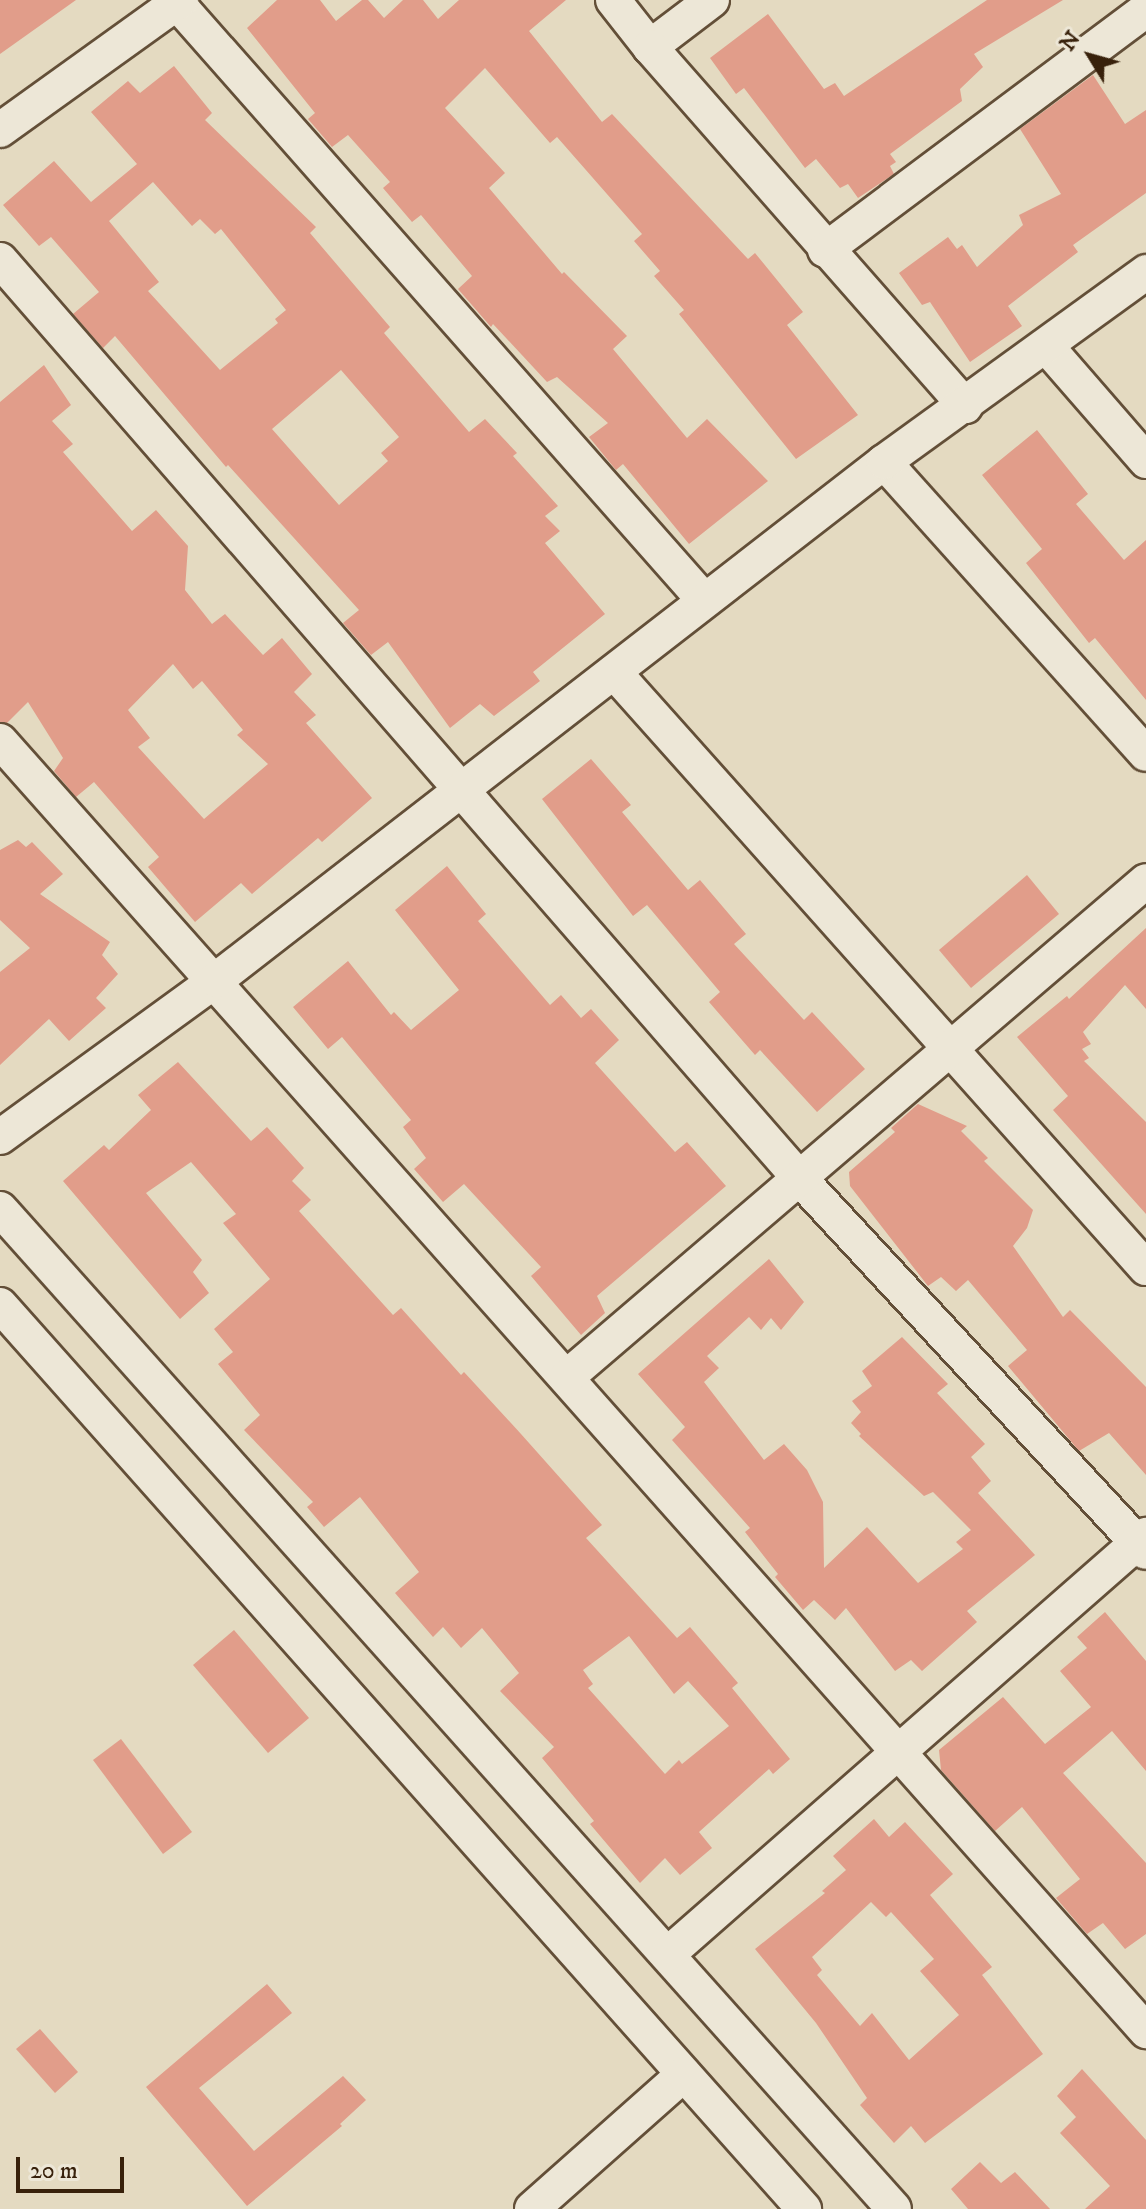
<!DOCTYPE html>
<style>
body{margin:0}
#map{position:relative;width:1146px;height:2209px;overflow:hidden;background:#e4dac1;font-family:"IM FELL DW Pica",serif}
div>[style]{position:absolute}
.building>*{inset:0;background:#e19d8a}
.roads{filter:drop-shadow(2px 0 #634f38) drop-shadow(-2px 0 #634f38) drop-shadow(0 2px #634f38) drop-shadow(0 -2px #634f38)}
.minor>*{height:34px;margin:-17px;padding:0 17px;transform-origin:17px;border-radius:17px;background:#ede7d7}
span{translate:-50% -50%;white-space:nowrap;text-align:center;line-height:1.15;-webkit-text-stroke:6px #ede7d7;paint-order:stroke}
.north{position:absolute;left:1050px;top:16px;width:80px;height:80px;-webkit-text-stroke:6px #ede7d7;paint-order:stroke;rotate:307deg;font-size:22px;font-weight:700;line-height:32px;text-align:center;color:#38210b}
.north::after{content:'';display:block;margin:auto;width:28px;height:36px;background:#38210b;clip-path:polygon(50% 0,100% 100%,50% 72%,0 100%)}
.scale{position:absolute;left:16px;top:2157px;width:108px;height:36px;box-sizing:border-box;border:4px solid #38210b;border-top:0;padding-left:10px;font-size:24px;line-height:28px;white-space:nowrap;color:#38210b;-webkit-text-stroke:6px #ede7d7;paint-order:stroke}
</style>
<div id="map">
<div class="building">
<i style="clip-path:polygon(0 0,76px 0,0 54px)"></i>
<i style="clip-path:polygon(277px 0,320px 0,336px 21px,362px 0,368px 0,384px 18px,403px 0,423px 0,438px 19px,459px 0,566px 0,529px 31px,602px 122px,612px 114px,748px 259px,755px 253px,803px 312px,787px 325px,858px 415px,796px 459px,679px 314px,684px 310px,654px 276px,660px 271px,634px 241px,642px 234px,557px 137px,550px 143px,485px 68px,445px 108px,505px 173px,489px 188px,562px 274px,564px 272px,627px 336px,613px 349px,687px 438px,707px 419px,768px 481px,689px 544px,623px 464px,616px 470px,589px 437px,608px 423px,557px 377px,547px 382px,493px 324px,491px 327px,458px 289px,472px 276px,421px 215px,412px 222px,383px 188px,390px 182px,348px 135px,332px 147px,308px 119px,315px 113px,247px 28px)"></i>
<i style="clip-path:polygon(987px 0,1063px 0,974px 54px,983px 67px,960px 89px,962px 101px,890px 154px,896px 162px,890px 166px,894px 174px,858px 198px,848px 184px,840px 188px,816px 159px,805px 168px,744px 88px,736px 94px,710px 58px,768px 14px,824px 89px,835px 83px,844px 96px)"></i>
<i style="clip-path:polygon(evenodd,174px 66px,212px 113px,205px 120px,316px 227px,310px 233px,390px 327px,384px 333px,469px 432px,485px 419px,517px 453px,513px 456px,558px 506px,545px 516px,560px 531px,545px 543px,605px 614px,533px 672px,540px 681px,494px 716px,480px 704px,450px 728px,388px 642px,371px 655px,343px 623px,359px 610px,228px 465px,226px 467px,115px 336px,103px 348px,73px 314px,99px 292px,51px 237px,39px 246px,3px 205px,54px 161px,91px 202px,137px 164px,91px 112px,128px 81px,140px 93px,174px 66px,153px 182px,192px 226px,200px 219px,215px 234px,221px 229px,286px 310px,275px 319px,278px 323px,220px 370px,148px 291px,159px 282px,109px 221px,153px 182px,174px 66px,341px 370px,399px 437px,381px 453px,388px 461px,339px 505px,272px 429px,341px 370px)"></i>
<i style="clip-path:polygon(1093px 75px,1125px 124px,1146px 110px,1146px 193px,1073px 245px,1078px 252px,1008px 306px,1022px 326px,970px 362px,930px 302px,922px 305px,899px 273px,948px 237px,957px 249px,962px 245px,977px 267px,1023px 225px,1019px 215px,1061px 194px,1020px 129px)"></i>
<i style="clip-path:polygon(evenodd,44px 365px,71px 405px,52px 421px,73px 444px,63px 452px,132px 531px,156px 510px,188px 546px,185px 590px,212px 624px,225px 614px,263px 655px,282px 638px,312px 674px,294px 692px,316px 715px,306px 723px,372px 798px,322px 842px,318px 838px,252px 894px,241px 883px,195px 922px,148px 867px,159px 857px,94px 782px,76px 797px,54px 771px,63px 758px,28px 702px,7px 723px,0 722px,0 402px,44px 365px,173px 664px,193px 689px,202px 681px,243px 730px,237px 735px,268px 764px,204px 819px,138px 747px,150px 738px,128px 710px,173px 664px)"></i>
<i style="clip-path:polygon(1037px 430px,1088px 494px,1076px 504px,1124px 560px,1146px 540px,1146px 700px,1095px 638px,1089px 643px,1026px 563px,1042px 549px,982px 475px)"></i>
<i style="clip-path:polygon(591px 759px,631px 805px,622px 812px,688px 890px,700px 880px,746px 934px,734px 944px,804px 1020px,812px 1012px,865px 1069px,817px 1112px,760px 1050px,755px 1055px,709px 1002px,720px 992px,647px 905px,633px 916px,542px 799px)"></i>
<i style="clip-path:polygon(18px 840px,26px 847px,32px 842px,63px 874px,40px 894px,110px 942px,102px 955px,118px 974px,96px 998px,106px 1008px,69px 1041px,49px 1019px,0 1065px,0 972px,30px 948px,0 920px,0 850px)"></i>
<i style="clip-path:polygon(447px 866px,486px 914px,478px 921px,550px 1005px,561px 995px,581px 1018px,591px 1009px,619px 1040px,595px 1063px,675px 1152px,687px 1142px,726px 1186px,597px 1296px,605px 1313px,581px 1335px,531px 1276px,541px 1267px,464px 1184px,443px 1202px,414px 1169px,426px 1158px,403px 1127px,411px 1120px,342px 1037px,328px 1049px,293px 1007px,348px 961px,391px 1015px,394px 1012px,411px 1030px,459px 990px,395px 910px)"></i>
<i style="clip-path:polygon(1027px 875px,1059px 914px,971px 988px,939px 950px)"></i>
<i style="clip-path:polygon(1146px 928px,1146px 1009px,1125px 985px,1083px 1032px,1091px 1044px,1082px 1049px,1089px 1058px,1084px 1061px,1146px 1122px,1146px 1214px,1053px 1110px,1068px 1096px,1017px 1037px,1067px 996px,1069px 999px)"></i>
<i style="clip-path:polygon(evenodd,178px 1062px,251px 1141px,267px 1127px,304px 1168px,292px 1181px,311px 1200px,299px 1211px,393px 1315px,401px 1308px,461px 1375px,464px 1372px,521px 1434px,602px 1525px,586px 1538px,677px 1638px,690px 1627px,738px 1683px,732px 1688px,790px 1759px,773px 1774px,769px 1769px,699px 1832px,712px 1848px,680px 1875px,665px 1858px,640px 1883px,590px 1824px,594px 1821px,542px 1758px,554px 1747px,500px 1691px,519px 1673px,482px 1628px,461px 1648px,443px 1627px,433px 1637px,395px 1593px,419px 1572px,360px 1497px,324px 1527px,307px 1507px,313px 1502px,244px 1430px,260px 1415px,218px 1364px,233px 1352px,214px 1329px,270px 1279px,223px 1223px,236px 1214px,191px 1162px,146px 1193px,202px 1260px,193px 1272px,209px 1293px,180px 1319px,63px 1181px,104px 1145px,109px 1150px,151px 1110px,138px 1095px,178px 1062px,629px 1636px,674px 1694px,688px 1681px,729px 1726px,682px 1764px,679px 1760px,665px 1774px,588px 1688px,593px 1684px,583px 1670px,629px 1636px)"></i>
<i style="clip-path:polygon(918px 1104px,967px 1126px,961px 1131px,988px 1158px,984px 1161px,1033px 1210px,1027px 1228px,1013px 1246px,1063px 1317px,1070px 1310px,1146px 1387px,1146px 1475px,1109px 1433px,1079px 1451px,1008px 1366px,1027px 1350px,968px 1280px,956px 1291px,941px 1277px,928px 1286px,850px 1186px,849px 1172px,895px 1132px,891px 1128px)"></i>
<i style="clip-path:polygon(769px 1259px,804px 1302px,781px 1330px,771px 1318px,761px 1330px,749px 1317px,707px 1356px,719px 1368px,704px 1382px,764px 1460px,784px 1444px,807px 1470px,823px 1502px,824px 1568px,867px 1527px,918px 1583px,963px 1549px,956px 1542px,971px 1530px,933px 1492px,924px 1496px,859px 1436px,861px 1434px,851px 1423px,861px 1412px,852px 1401px,872px 1386px,862px 1371px,902px 1337px,948px 1384px,937px 1393px,985px 1444px,971px 1457px,991px 1481px,978px 1493px,1035px 1555px,967px 1611px,977px 1622px,922px 1671px,911px 1660px,895px 1671px,846px 1608px,835px 1620px,814px 1600px,803px 1610px,775px 1577px,778px 1574px,745px 1532px,750px 1528px,672px 1440px,685px 1427px,638px 1374px)"></i>
<i style="clip-path:polygon(1105px 1612px,1146px 1661px,1146px 1771px,1112px 1731px,1063px 1773px,1146px 1863px,1146px 1934px,1125px 1949px,1103px 1923px,1087px 1934px,1056px 1898px,1080px 1879px,1022px 1807px,995px 1831px,941px 1770px,939px 1750px,1003px 1697px,1045px 1744px,1091px 1707px,1060px 1671px,1087px 1648px,1077px 1637px)"></i>
<i style="clip-path:polygon(234px 1630px,309px 1718px,268px 1753px,193px 1665px)"></i>
<i style="clip-path:polygon(121px 1739px,192px 1832px,163px 1854px,93px 1760px)"></i>
<i style="clip-path:polygon(evenodd,874px 1819px,889px 1837px,905px 1822px,953px 1874px,930px 1895px,992px 1967px,982px 1975px,1043px 2054px,925px 2143px,911px 2126px,894px 2143px,860px 2105px,867px 2098px,816px 2023px,755px 1949px,825px 1893px,822px 1891px,846px 1870px,833px 1856px,874px 1819px,871px 1902px,886px 1917px,891px 1912px,934px 1959px,920px 1971px,959px 2015px,909px 2060px,872px 2013px,860px 2026px,817px 1975px,822px 1970px,812px 1957px,871px 1902px)"></i>
<i style="clip-path:polygon(267px 1984px,292px 2013px,199px 2088px,254px 2151px,343px 2076px,366px 2100px,340px 2124px,342px 2126px,247px 2206px,146px 2087px)"></i>
<i style="clip-path:polygon(40px 2029px,78px 2072px,55px 2093px,16px 2049px)"></i>
<i style="clip-path:polygon(1082px 2069px,1146px 2140px,1146px 2209px,1085px 2209px,1110px 2186px,1060px 2133px,1076px 2117px,1057px 2096px)"></i>
<i style="clip-path:polygon(980px 2162px,1001px 2183px,1015px 2172px,1050px 2209px,968px 2209px,951px 2189px)"></i>
</div>
<div class="roads">
<div class="minor">
<i style="left:613px;top:0;width:60px;rotate:51.8deg"></i>
<i style="left:712px;top:0;width:78px;rotate:142.8deg"></i>
<i style="left:650px;top:47px;width:478px;rotate:48.7deg"></i>
<i style="left:177px;top:3px;width:795px;rotate:48.57deg"></i>
<i style="left:0;top:130px;width:223px;rotate:-35.7deg"></i>
<i style="left:825px;top:250px;width:401px;rotate:-36.8deg"></i>
<i style="left:0;top:260px;width:1220px;rotate:48.96deg"></i>
<i style="left:801px;top:1180px;width:507px;rotate:47.16deg"></i>
<i style="left:1047px;top:347px;width:151px;rotate:49deg"></i>
<i style="left:884px;top:462px;width:392px;rotate:48.1deg"></i>
<i style="left:614px;top:672px;width:799px;rotate:48.25deg"></i>
<i style="left:0;top:741px;width:1726px;rotate:48.38deg"></i>
<i style="left:0;top:1137px;width:267px;rotate:-36deg"></i>
<i style="left:216px;top:980px;width:845px;rotate:-37.79deg"></i>
<i style="left:884px;top:462px;width:324px;rotate:-35.9deg"></i>
<i style="left:0;top:1209px;width:1341px;rotate:48.2deg"></i>
<i style="left:0;top:1305px;width:1210px;rotate:48.35deg"></i>
<i style="left:567px;top:1377px;width:762px;rotate:-40.58deg"></i>
<i style="left:668px;top:1954px;width:636px;rotate:-41.24deg"></i>
<i style="left:532px;top:2209px;width:203px;rotate:-41.6deg"></i>
</div>
</div>
<div class="north">N</div>
<div class="scale">20 m</div>
</div>
